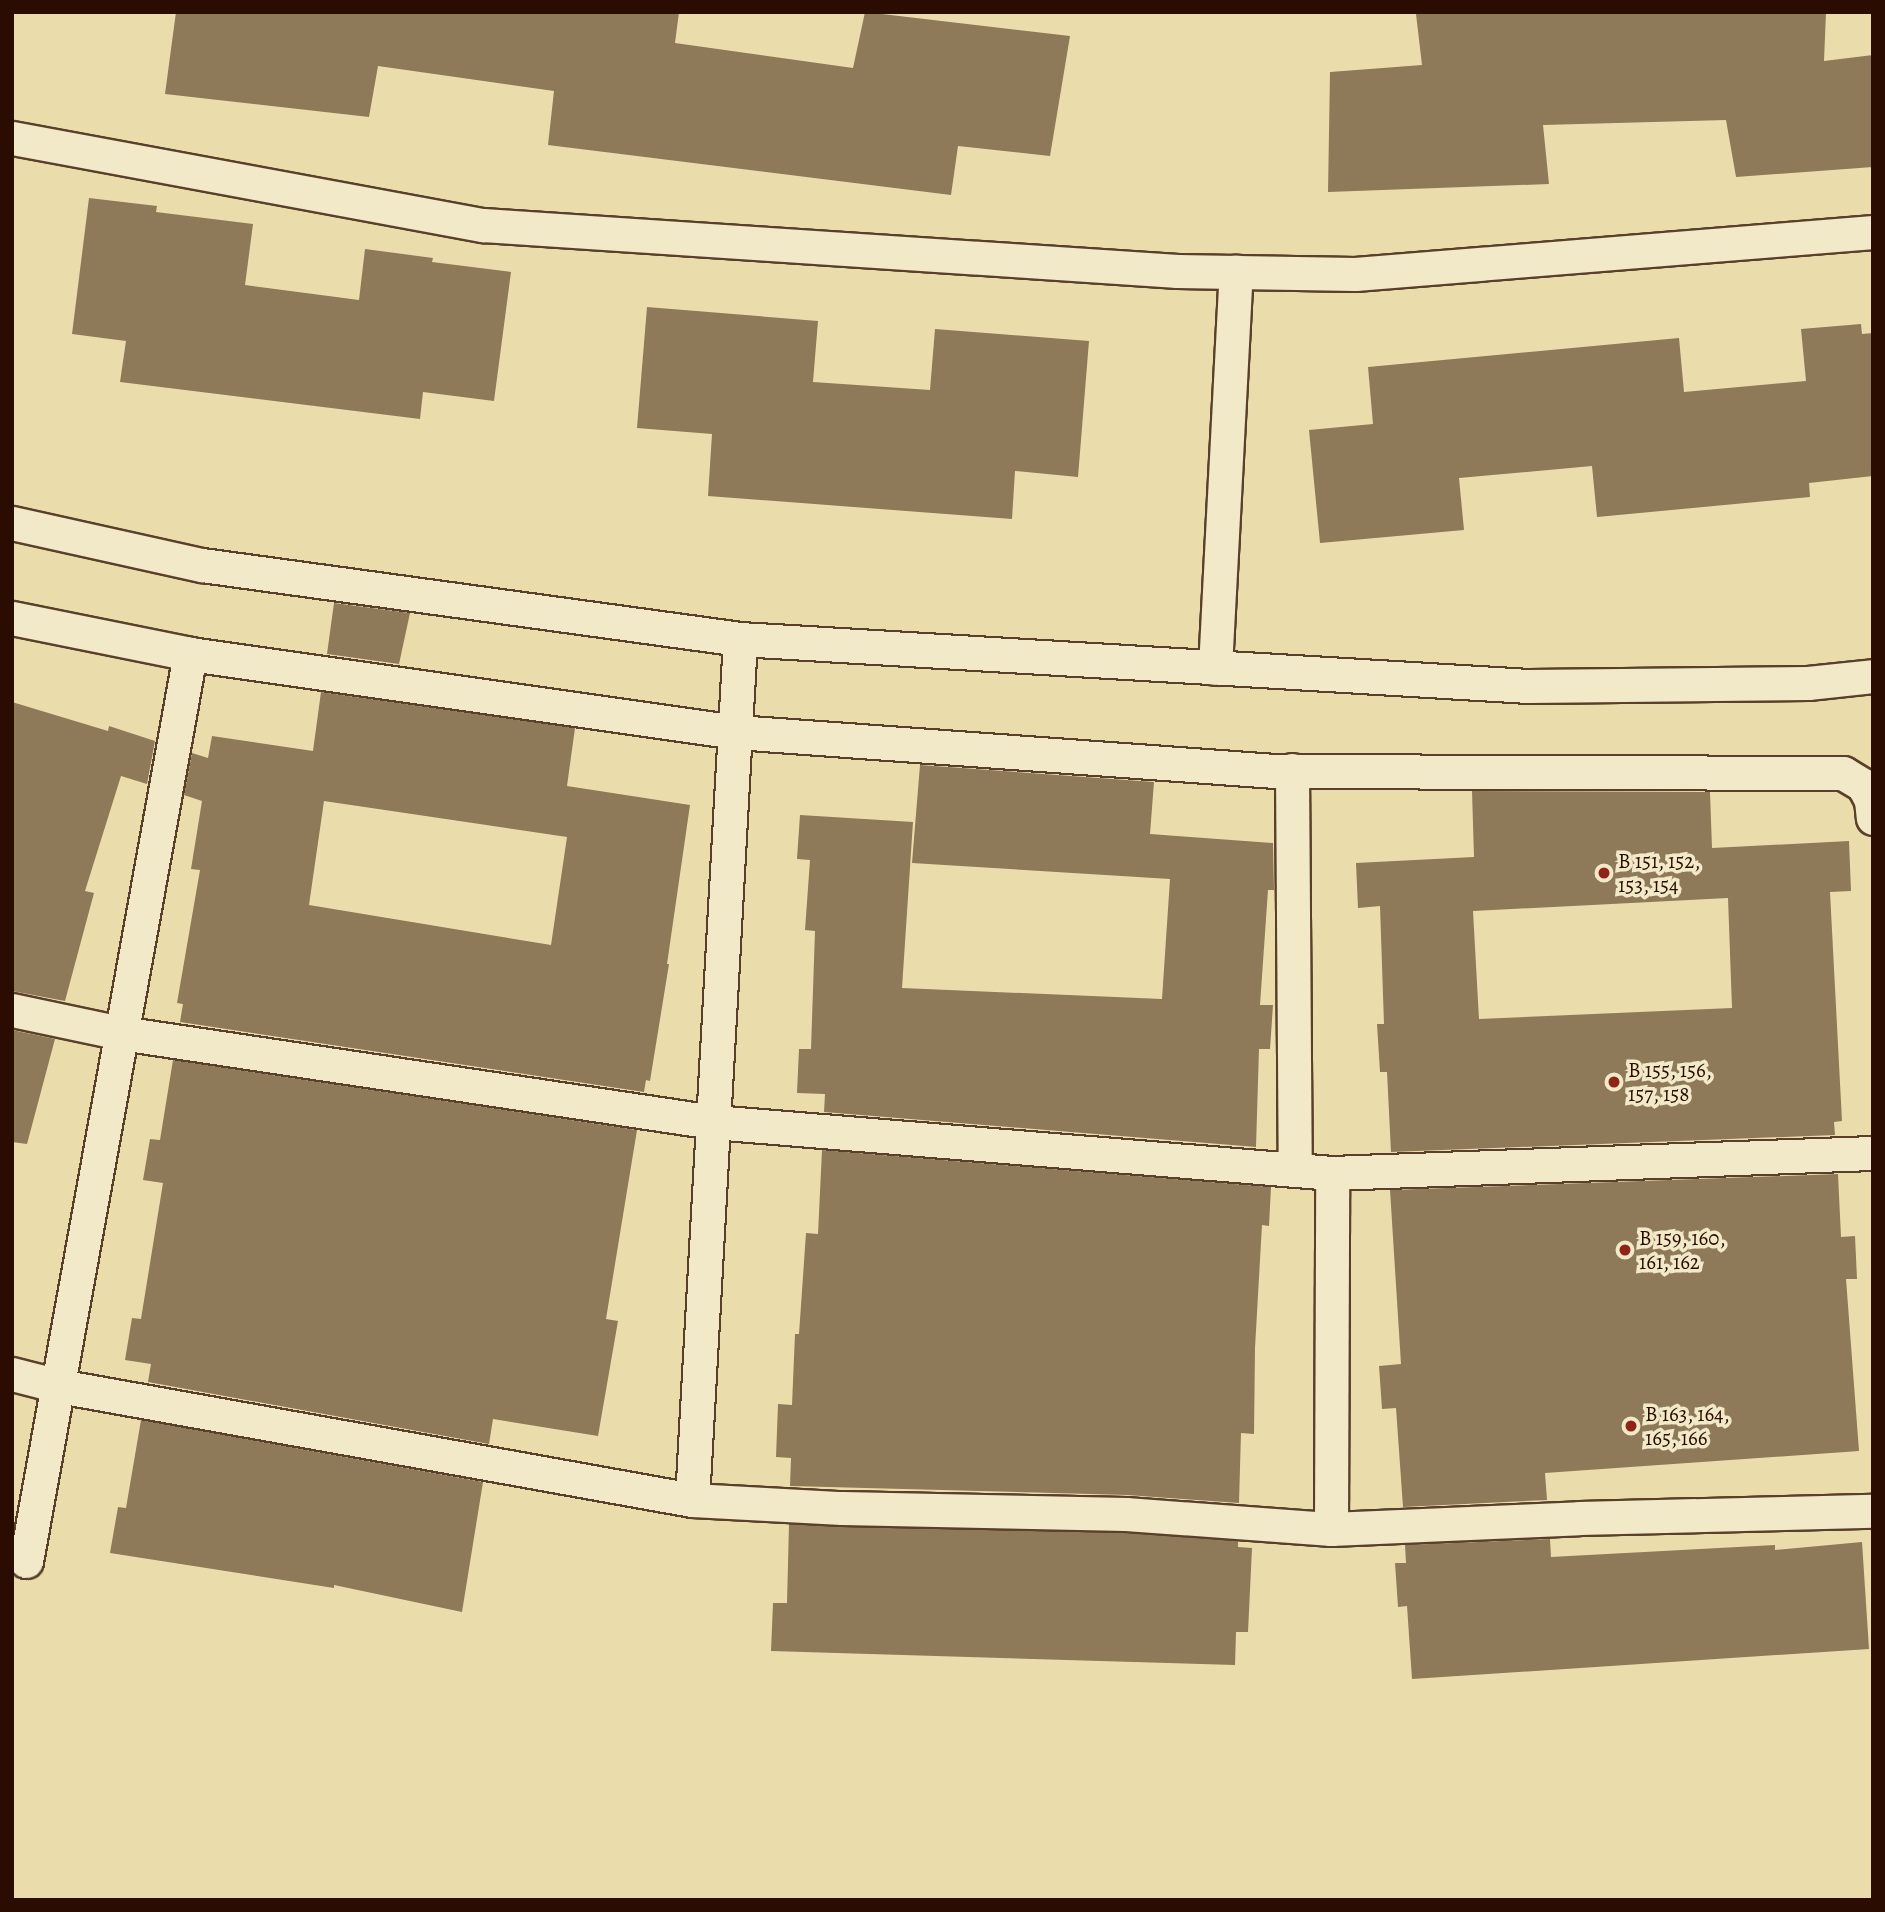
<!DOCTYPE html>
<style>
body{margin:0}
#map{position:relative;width:1885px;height:1912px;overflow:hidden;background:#ebddab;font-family:Alegreya,serif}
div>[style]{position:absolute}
.building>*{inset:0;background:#8e7959}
.roads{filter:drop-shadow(2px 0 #5a402b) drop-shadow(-2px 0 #5a402b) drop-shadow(0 2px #5a402b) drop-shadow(0 -2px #5a402b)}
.service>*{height:33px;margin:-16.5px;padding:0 16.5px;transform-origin:16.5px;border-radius:16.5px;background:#f2e9c8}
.dots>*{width:19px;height:19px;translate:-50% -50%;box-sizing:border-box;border:4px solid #f2e9c8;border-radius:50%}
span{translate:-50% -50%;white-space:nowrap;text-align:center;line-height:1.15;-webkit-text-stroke:7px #f2e9c8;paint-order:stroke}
.poi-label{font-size:21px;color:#2a0c00}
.left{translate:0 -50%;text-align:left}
.frame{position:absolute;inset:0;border:14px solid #2a0c00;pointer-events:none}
</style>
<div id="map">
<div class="building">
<i style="clip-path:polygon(176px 12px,679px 12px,675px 43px,853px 68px,865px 12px,1070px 36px,1050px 156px,958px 146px,951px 195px,548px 145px,554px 91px,378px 66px,369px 117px,165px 94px)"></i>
<i style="clip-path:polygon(1458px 12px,1826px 12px,1824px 61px,1873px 55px,1873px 167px,1736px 177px,1726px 120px,1543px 125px,1549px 184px,1328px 192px,1330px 72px,1422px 65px,1416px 14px)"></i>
<i style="clip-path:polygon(89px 198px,157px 206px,156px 212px,253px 224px,245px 285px,359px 300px,365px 249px,433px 258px,432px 262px,511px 272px,494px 401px,423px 392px,420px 419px,120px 382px,126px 341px,72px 334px)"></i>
<i style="clip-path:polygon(647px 307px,818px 321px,813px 382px,930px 390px,935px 329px,1089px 341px,1078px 477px,1015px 471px,1012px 519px,708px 496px,712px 434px,637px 428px)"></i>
<i style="clip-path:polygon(1861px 324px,1862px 334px,1873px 333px,1873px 476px,1809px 483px,1810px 497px,1597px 517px,1592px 466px,1459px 478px,1464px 530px,1320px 543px,1309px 430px,1373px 424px,1368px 367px,1679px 338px,1684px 392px,1806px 381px,1801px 329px)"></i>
<i style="clip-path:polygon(334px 603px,410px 613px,399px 664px,327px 654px)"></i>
<i style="clip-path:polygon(evenodd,321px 692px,575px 728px,567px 786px,690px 805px,667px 964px,669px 964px,650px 1081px,646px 1080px,644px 1092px,180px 1022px,183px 1004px,177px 1003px,200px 870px,191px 869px,202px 801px,184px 795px,192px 753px,208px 758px,212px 736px,313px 751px,321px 692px,324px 801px,567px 837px,551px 945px,309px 905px,324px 801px)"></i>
<i style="clip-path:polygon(12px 702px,108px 731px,109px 726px,155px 741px,147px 784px,121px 776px,85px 891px,94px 893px,65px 1001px,12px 991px)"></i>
<i style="clip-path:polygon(920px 765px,1154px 782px,1150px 834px,1273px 843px,1274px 890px,1268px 890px,1260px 1005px,1273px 1005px,1270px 1049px,1259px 1049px,1256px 1147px,824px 1112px,825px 1094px,797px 1093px,799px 1049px,811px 1049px,815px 931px,805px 930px,810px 860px,797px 859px,800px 815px,913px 822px,902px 988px,1162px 999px,1170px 879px,912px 863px)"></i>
<i style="clip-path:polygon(evenodd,1472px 791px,1710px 792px,1712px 848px,1849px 841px,1851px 891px,1830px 892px,1842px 1121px,1834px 1122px,1835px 1135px,1391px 1152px,1387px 1072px,1380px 1072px,1377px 1024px,1384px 1024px,1380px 906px,1358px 908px,1356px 863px,1474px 857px,1472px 791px,1728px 898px,1732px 1008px,1479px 1019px,1473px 911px,1728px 898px)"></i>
<i style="clip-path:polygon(12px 1030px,55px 1039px,27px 1144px,12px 1142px)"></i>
<i style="clip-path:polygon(173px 1060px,637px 1130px,606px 1319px,618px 1321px,598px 1436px,493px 1419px,489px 1444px,148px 1382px,151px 1364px,125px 1360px,132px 1318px,141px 1319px,163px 1183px,143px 1180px,150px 1139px,160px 1140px)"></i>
<i style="clip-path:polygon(822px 1150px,1271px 1187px,1269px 1226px,1262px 1225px,1255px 1348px,1254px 1434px,1241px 1433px,1239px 1503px,1127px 1495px,790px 1486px,791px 1458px,776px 1457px,778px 1404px,792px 1405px,795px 1334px,799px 1334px,806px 1233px,818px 1234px)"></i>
<i style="clip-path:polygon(1838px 1174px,1841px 1237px,1855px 1236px,1857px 1279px,1846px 1279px,1859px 1451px,1545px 1473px,1547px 1500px,1403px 1507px,1396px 1408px,1382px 1409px,1379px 1366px,1401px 1364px,1390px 1190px)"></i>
<i style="clip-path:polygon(141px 1420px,483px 1482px,462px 1612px,334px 1585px,334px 1588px,110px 1553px,118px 1507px,126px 1508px)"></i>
<i style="clip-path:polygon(789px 1524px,1125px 1533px,1238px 1541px,1238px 1547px,1252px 1548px,1248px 1632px,1236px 1632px,1235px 1665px,771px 1651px,773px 1603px,787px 1603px)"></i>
<i style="clip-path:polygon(1550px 1539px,1551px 1557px,1775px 1545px,1775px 1550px,1862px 1542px,1869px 1649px,1412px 1679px,1407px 1606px,1398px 1607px,1395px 1563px,1406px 1563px,1405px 1545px)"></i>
</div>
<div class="roads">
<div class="service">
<i style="left:12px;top:138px;width:479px;rotate:10.5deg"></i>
<i style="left:483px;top:225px;width:696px;rotate:3.79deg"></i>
<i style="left:1177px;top:271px;width:178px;rotate:1deg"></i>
<i style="left:1355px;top:274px;width:520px;rotate:-4.64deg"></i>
<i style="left:12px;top:523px;width:195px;rotate:12.5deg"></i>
<i style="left:202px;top:565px;width:543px;rotate:7.83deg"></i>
<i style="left:740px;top:639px;width:790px;rotate:3.41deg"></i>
<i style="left:1529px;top:686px;width:279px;rotate:-0.6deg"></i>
<i style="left:1808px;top:683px;width:65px;rotate:-6.1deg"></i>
<i style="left:12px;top:618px;width:182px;rotate:11.4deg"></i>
<i style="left:190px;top:654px;width:552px;rotate:8.13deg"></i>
<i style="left:736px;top:732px;width:540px;rotate:4.14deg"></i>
<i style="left:1275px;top:771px;width:568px;rotate:0.2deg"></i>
<i style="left:1843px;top:773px;width:23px;rotate:31deg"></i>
<i style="left:1863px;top:785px;width:17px;rotate:62deg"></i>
<i style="left:1871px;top:800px;width:18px;rotate:84deg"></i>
<i style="left:740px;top:639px;width:862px;rotate:93.19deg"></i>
<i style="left:692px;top:1500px;width:150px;rotate:3.1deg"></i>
<i style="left:842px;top:1508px;width:284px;rotate:1.2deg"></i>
<i style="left:1126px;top:1514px;width:206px;rotate:4.2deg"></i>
<i style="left:1331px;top:1529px;width:248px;rotate:-2.5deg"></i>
<i style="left:1579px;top:1518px;width:294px;rotate:-1.4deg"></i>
<i style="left:1215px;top:668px;width:397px;rotate:-87deg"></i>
<i style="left:1292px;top:770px;width:400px;rotate:89.6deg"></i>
<i style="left:12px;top:1010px;width:111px;rotate:11.9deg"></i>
<i style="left:121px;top:1033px;width:599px;rotate:8.55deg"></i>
<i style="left:713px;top:1122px;width:621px;rotate:4.71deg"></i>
<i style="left:1332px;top:1173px;width:541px;rotate:-2.12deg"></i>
<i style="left:12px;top:1374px;width:49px;rotate:14.3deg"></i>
<i style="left:59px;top:1386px;width:643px;rotate:10.21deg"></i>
<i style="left:1331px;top:1529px;width:356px;rotate:-89.8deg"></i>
<i style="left:26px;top:1561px;width:922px;rotate:-79.75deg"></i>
</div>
</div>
<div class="dots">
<i style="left:1604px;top:873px;background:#8f2418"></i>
<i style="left:1614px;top:1082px;background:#8f2418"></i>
<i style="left:1625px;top:1250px;background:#8f2418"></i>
<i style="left:1631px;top:1426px;background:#8f2418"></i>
</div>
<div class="poi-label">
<span class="left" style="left:1618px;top:873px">B 151, 152,<br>153, 154</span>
<span class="left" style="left:1628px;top:1082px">B 155, 156,<br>157, 158</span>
<span class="left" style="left:1639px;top:1250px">B 159, 160,<br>161, 162</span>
<span class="left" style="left:1645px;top:1426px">B 163, 164,<br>165, 166</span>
</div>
<div class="frame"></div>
</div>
